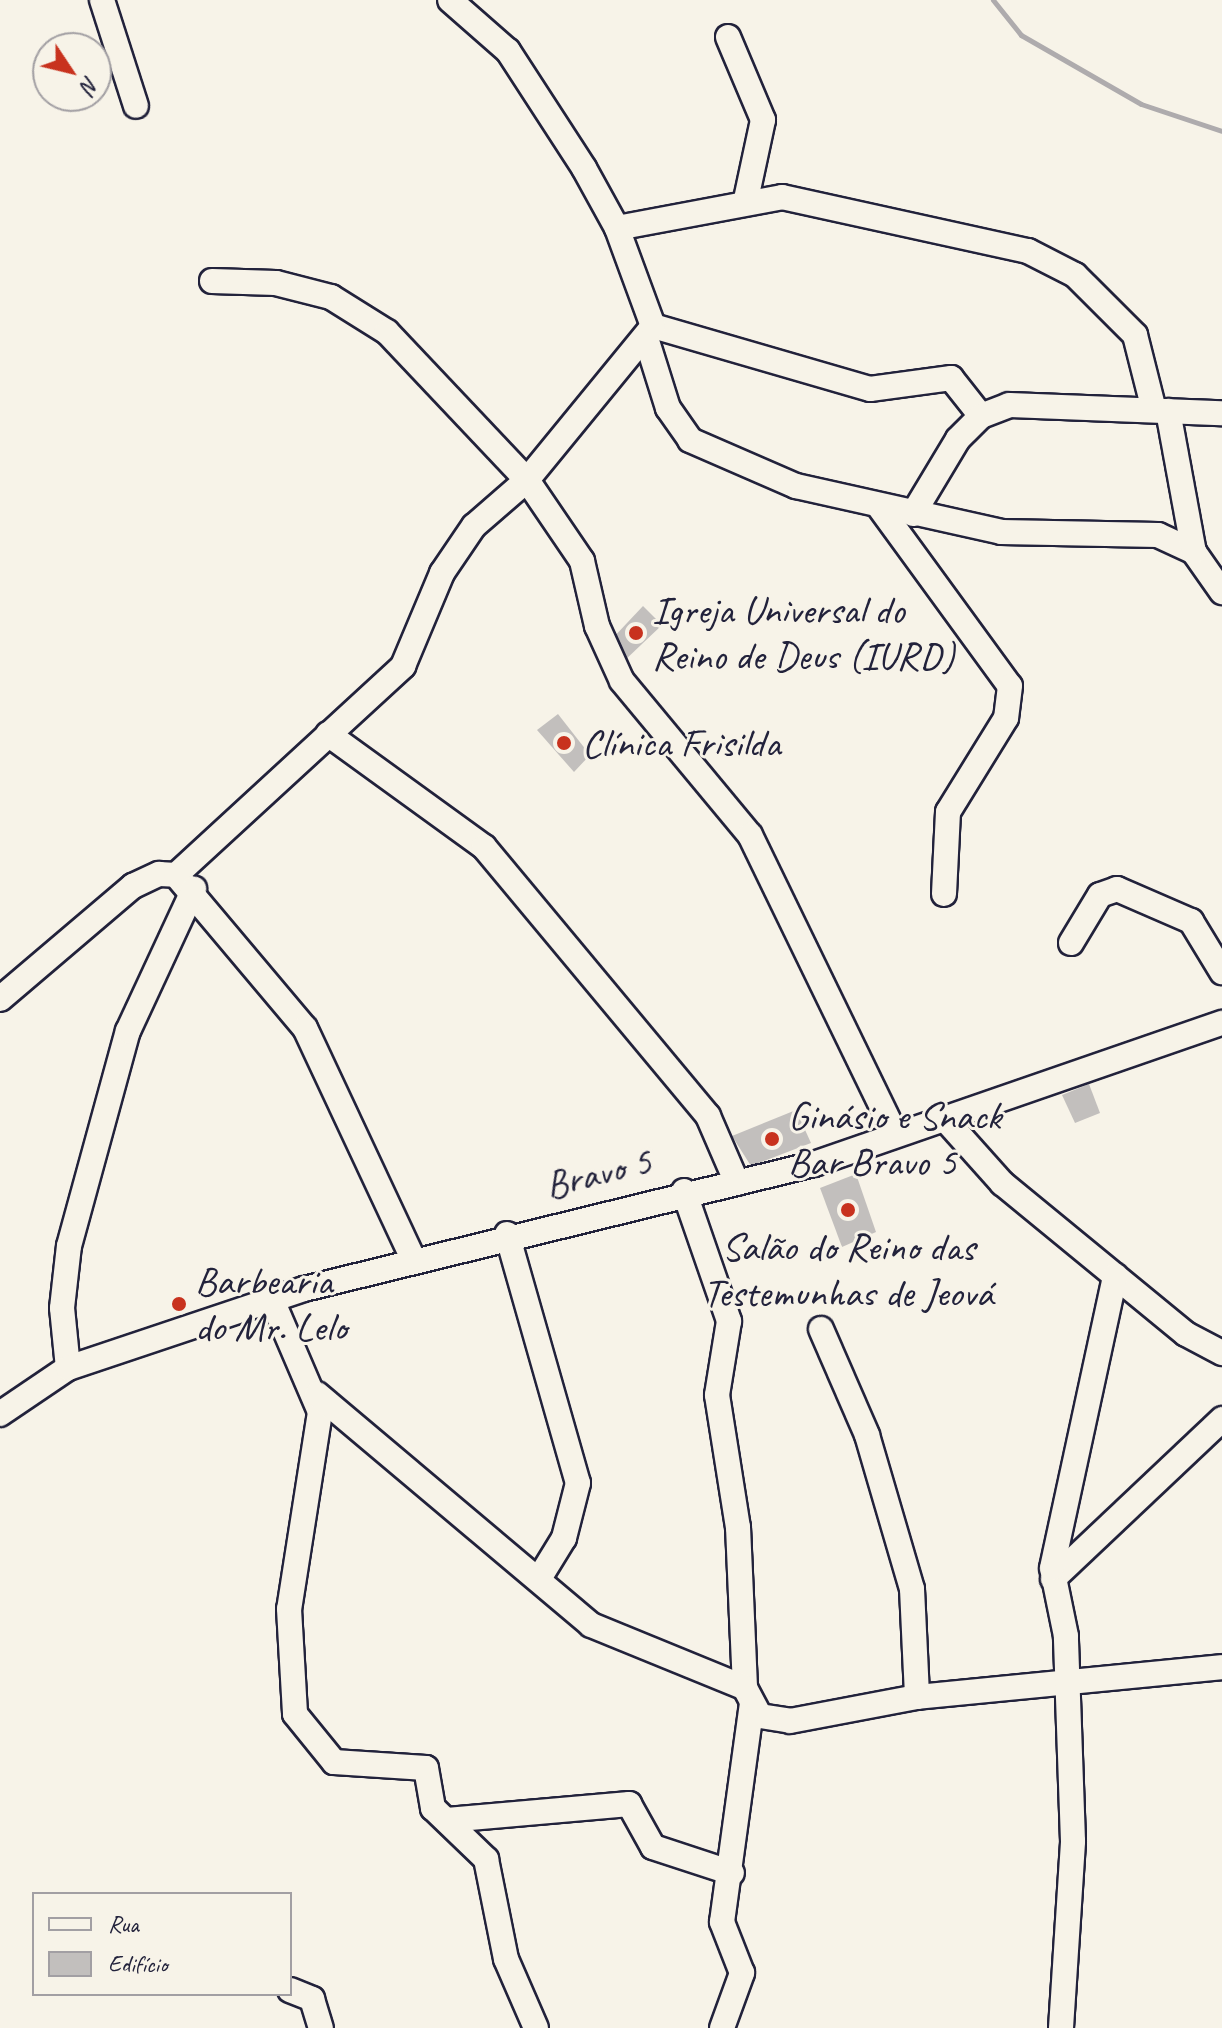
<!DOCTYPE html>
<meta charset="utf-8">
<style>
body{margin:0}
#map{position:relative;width:1222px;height:2028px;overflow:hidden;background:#f7f3e8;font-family:Caveat,sans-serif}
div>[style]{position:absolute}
.stream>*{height:5px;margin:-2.5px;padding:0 2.5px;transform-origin:2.5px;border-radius:2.5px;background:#aeabad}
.building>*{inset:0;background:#c2bfbd}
.roads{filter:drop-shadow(2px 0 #22223b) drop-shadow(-2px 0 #22223b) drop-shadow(0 2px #22223b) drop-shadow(0 -2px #22223b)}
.minor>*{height:24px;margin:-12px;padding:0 12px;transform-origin:12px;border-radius:12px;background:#f7f3e8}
.dots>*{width:22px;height:22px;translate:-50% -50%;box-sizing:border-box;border:4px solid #f7f3e8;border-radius:50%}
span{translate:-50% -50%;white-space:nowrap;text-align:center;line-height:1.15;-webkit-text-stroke:6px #f7f3e8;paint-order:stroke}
.poi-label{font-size:40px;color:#22223b}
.left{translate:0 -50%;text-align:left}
.street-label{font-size:40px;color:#22223b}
.legend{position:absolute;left:32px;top:1892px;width:260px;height:104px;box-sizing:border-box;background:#f7f3e8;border:2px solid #a29fa3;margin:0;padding:10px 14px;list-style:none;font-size:24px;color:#22223b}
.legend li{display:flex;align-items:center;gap:16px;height:40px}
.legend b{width:40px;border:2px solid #a29fa3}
.north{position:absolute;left:32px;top:32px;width:80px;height:80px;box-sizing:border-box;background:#f7f3e8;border:2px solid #a29fa3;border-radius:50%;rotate:125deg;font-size:22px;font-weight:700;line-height:32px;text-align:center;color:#22223b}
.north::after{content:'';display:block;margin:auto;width:28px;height:36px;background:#c8321e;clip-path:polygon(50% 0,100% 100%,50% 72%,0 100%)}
</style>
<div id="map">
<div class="stream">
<i style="left:993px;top:0;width:45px;rotate:51.3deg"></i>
<i style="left:1021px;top:35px;width:138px;rotate:29.9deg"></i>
<i style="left:1141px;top:104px;width:85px;rotate:18.4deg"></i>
</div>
<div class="building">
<i style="clip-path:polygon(643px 606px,662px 625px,623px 662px,611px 640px)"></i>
<i style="clip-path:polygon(558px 714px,590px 755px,574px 772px,537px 730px)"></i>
<i style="clip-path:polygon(1089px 1084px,1100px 1113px,1075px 1123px,1062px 1095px)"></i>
<i style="clip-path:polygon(796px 1110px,811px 1143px,751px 1166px,732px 1136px)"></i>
<i style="clip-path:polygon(856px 1174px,876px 1232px,842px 1247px,820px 1188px)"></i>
</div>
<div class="roads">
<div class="minor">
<i style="left:102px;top:0;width:111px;rotate:72.2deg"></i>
<i style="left:728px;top:37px;width:90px;rotate:67.1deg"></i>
<i style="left:763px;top:120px;width:81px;rotate:102.1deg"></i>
<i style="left:617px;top:228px;width:168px;rotate:-10.6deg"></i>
<i style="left:782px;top:197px;width:252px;rotate:12.4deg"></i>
<i style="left:1028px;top:251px;width:53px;rotate:27.1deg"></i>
<i style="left:1075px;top:275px;width:85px;rotate:45deg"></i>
<i style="left:1135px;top:335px;width:77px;rotate:75.8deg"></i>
<i style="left:212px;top:281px;width:64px;rotate:1.8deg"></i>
<i style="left:276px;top:283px;width:57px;rotate:14.3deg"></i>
<i style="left:331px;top:297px;width:66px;rotate:32deg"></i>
<i style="left:387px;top:332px;width:204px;rotate:46.6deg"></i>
<i style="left:527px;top:480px;width:98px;rotate:55.8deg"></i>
<i style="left:582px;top:561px;width:67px;rotate:77deg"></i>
<i style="left:597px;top:626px;width:60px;rotate:65.6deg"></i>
<i style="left:622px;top:681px;width:200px;rotate:50.3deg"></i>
<i style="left:750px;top:835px;width:332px;rotate:64.1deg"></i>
<i style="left:653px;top:326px;width:226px;rotate:16.2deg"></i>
<i style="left:870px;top:389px;width:82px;rotate:-7.7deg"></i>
<i style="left:951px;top:378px;width:48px;rotate:51.7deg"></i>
<i style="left:647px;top:341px;width:70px;rotate:72.6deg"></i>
<i style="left:668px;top:408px;width:39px;rotate:55deg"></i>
<i style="left:690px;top:440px;width:116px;rotate:23.5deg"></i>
<i style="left:796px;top:486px;width:210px;rotate:12.6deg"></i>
<i style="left:1001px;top:532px;width:157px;rotate:1.1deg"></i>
<i style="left:1158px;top:535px;width:40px;rotate:25deg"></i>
<i style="left:1194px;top:552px;width:49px;rotate:55deg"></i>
<i style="left:1168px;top:411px;width:143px;rotate:79.6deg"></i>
<i style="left:880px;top:508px;width:220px;rotate:53.9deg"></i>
<i style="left:1010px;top:686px;width:32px;rotate:97deg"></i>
<i style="left:1006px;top:718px;width:110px;rotate:121.7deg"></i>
<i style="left:948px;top:812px;width:82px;rotate:92.8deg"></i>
<i style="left:913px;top:514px;width:87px;rotate:-59deg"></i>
<i style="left:958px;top:439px;width:33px;rotate:-45deg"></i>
<i style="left:981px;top:416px;width:30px;rotate:-21deg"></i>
<i style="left:1009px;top:405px;width:213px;rotate:2.2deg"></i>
<i style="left:328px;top:734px;width:193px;rotate:35.9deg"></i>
<i style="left:484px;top:847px;width:350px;rotate:50.2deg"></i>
<i style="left:708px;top:1116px;width:73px;rotate:66.6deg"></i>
<i style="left:176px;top:875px;width:309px;rotate:-42.6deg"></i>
<i style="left:403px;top:666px;width:101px;rotate:-67.2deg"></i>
<i style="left:442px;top:573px;width:57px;rotate:-55.8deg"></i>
<i style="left:474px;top:526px;width:70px;rotate:-41deg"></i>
<i style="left:527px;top:480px;width:199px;rotate:-50.7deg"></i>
<i style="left:653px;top:326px;width:104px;rotate:-110.2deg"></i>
<i style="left:617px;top:228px;width:68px;rotate:-118.8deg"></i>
<i style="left:584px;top:168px;width:140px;rotate:-123deg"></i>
<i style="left:508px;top:51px;width:77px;rotate:-138.7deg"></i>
<i style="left:1071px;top:943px;width:56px;rotate:-58.9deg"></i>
<i style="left:1100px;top:895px;width:18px;rotate:-19deg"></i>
<i style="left:1117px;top:889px;width:81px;rotate:23.4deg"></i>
<i style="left:1191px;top:921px;width:60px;rotate:58.7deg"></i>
<i style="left:0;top:999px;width:175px;rotate:-40.4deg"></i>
<i style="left:133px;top:886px;width:29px;rotate:-25deg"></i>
<i style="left:159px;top:874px;width:17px;rotate:3deg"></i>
<i style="left:176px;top:875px;width:200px;rotate:49.9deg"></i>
<i style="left:305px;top:1028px;width:255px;rotate:64.9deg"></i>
<i style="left:943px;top:1117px;width:89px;rotate:48.2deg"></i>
<i style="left:1002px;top:1183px;width:238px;rotate:39.4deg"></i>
<i style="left:1186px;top:1334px;width:41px;rotate:27.8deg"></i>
<i style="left:684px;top:1191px;width:138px;rotate:70.9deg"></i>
<i style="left:729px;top:1321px;width:75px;rotate:99.2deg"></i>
<i style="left:717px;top:1395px;width:134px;rotate:81deg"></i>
<i style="left:738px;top:1527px;width:161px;rotate:87.5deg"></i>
<i style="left:745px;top:1688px;width:32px;rotate:62deg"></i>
<i style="left:760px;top:1716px;width:30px;rotate:9deg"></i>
<i style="left:790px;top:1721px;width:129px;rotate:-10.7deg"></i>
<i style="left:917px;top:1697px;width:306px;rotate:-5.6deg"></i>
<i style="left:507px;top:1234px;width:259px;rotate:74.1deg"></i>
<i style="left:578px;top:1483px;width:57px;rotate:104.3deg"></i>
<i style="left:564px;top:1538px;width:46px;rotate:121.6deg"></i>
<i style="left:272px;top:1300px;width:122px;rotate:66.8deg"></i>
<i style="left:320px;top:1412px;width:199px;rotate:98.9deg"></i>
<i style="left:289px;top:1609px;width:105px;rotate:86.7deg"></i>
<i style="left:295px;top:1714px;width:62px;rotate:50.9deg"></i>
<i style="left:334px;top:1762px;width:92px;rotate:3.7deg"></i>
<i style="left:426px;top:1768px;width:41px;rotate:80.1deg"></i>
<i style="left:433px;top:1808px;width:74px;rotate:43.9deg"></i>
<i style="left:486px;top:1859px;width:102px;rotate:78.7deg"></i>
<i style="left:506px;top:1959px;width:75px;rotate:66.5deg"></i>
<i style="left:821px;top:1329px;width:116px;rotate:66.5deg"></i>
<i style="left:867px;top:1435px;width:160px;rotate:73.7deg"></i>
<i style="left:912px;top:1589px;width:108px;rotate:87.3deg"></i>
<i style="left:68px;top:1368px;width:60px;rotate:-95.7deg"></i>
<i style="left:62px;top:1308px;width:62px;rotate:-83.6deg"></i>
<i style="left:69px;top:1246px;width:223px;rotate:-74.7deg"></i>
<i style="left:128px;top:1031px;width:157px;rotate:-65.1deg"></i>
<i style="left:317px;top:1394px;width:358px;rotate:40.1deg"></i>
<i style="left:591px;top:1625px;width:166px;rotate:22.2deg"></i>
<i style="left:0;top:1414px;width:82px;rotate:-34.1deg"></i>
<i style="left:68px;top:1368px;width:249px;rotate:-18.5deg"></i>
<i style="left:304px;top:1289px;width:525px;rotate:-13.77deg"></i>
<i style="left:814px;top:1164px;width:432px;rotate:-19.1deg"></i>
<i style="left:1053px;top:1579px;width:233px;rotate:-43.4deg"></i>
<i style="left:447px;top:1820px;width:183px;rotate:-5deg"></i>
<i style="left:629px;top:1804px;width:49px;rotate:60.8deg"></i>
<i style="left:653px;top:1847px;width:83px;rotate:18.2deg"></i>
<i style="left:290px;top:1990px;width:24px;rotate:22deg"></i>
<i style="left:312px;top:1999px;width:30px;rotate:73deg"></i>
<i style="left:722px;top:2028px;width:59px;rotate:-70deg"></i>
<i style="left:742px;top:1973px;width:55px;rotate:-111.4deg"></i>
<i style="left:722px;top:1922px;width:220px;rotate:-82.2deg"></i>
<i style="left:1061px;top:2028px;width:187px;rotate:-86.3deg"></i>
<i style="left:1073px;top:1841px;width:205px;rotate:-92deg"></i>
<i style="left:1066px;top:1636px;width:69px;rotate:-101.6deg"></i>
<i style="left:1052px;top:1568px;width:299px;rotate:-77.8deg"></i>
</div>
</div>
<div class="dots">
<i style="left:636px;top:633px;background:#c8321e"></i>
<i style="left:564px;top:743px;background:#c8321e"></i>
<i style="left:772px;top:1139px;background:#c8321e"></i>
<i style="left:848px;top:1210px;background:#c8321e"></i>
<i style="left:179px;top:1304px;background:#c8321e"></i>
</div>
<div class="poi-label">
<span class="left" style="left:652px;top:633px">Igreja Universal do<br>Reino de Deus (IURD)</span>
<span class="left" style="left:582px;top:743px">Clínica Frisilda</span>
<span class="left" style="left:788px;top:1139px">Ginásio e Snack<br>Bar Bravo 5</span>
<span style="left:848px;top:1270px">Salão do Reino das<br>Testemunhas de Jeová</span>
<span class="left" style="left:195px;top:1304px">Barbearia<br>do Mr. Lelo</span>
</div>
<div class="street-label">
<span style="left:598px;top:1173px;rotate:-14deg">Bravo 5</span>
</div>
<ul class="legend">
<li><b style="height:10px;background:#f7f3e8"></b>Rua</li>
<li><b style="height:22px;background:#c2bfbd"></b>Edifício</li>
</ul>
<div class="north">N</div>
</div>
